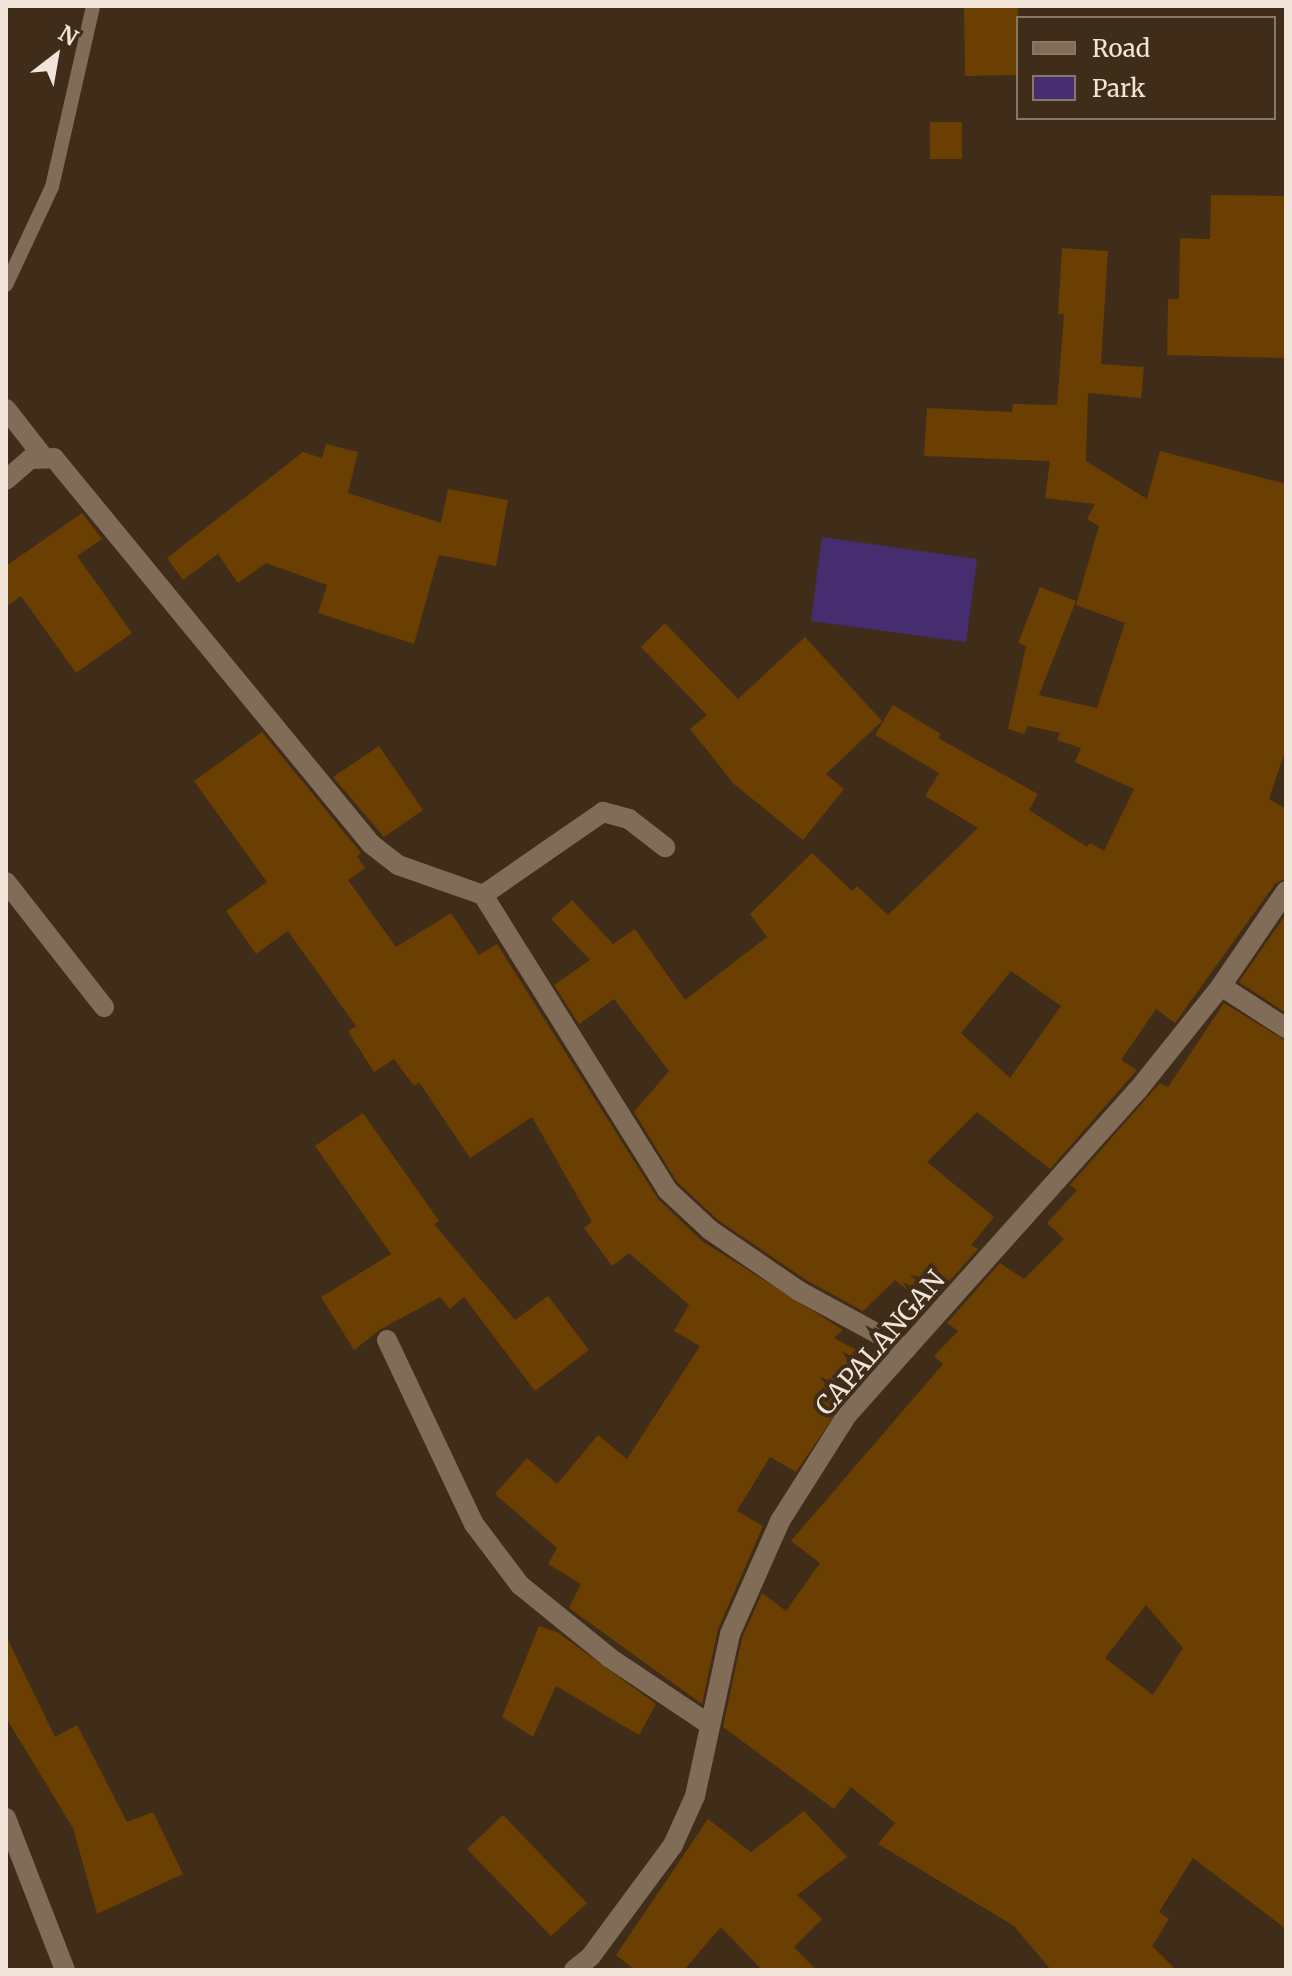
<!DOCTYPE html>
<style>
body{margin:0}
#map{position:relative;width:1292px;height:1976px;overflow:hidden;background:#3f2d1a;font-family:Merriweather,serif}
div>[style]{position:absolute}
.green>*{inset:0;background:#462d6f}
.building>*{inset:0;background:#6b3e01}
.service>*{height:14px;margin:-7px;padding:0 7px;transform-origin:7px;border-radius:7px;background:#816c58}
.minor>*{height:20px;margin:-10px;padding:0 10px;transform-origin:10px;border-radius:10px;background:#816c58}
.tertiary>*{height:20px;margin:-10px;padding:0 10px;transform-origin:10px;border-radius:10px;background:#816c58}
span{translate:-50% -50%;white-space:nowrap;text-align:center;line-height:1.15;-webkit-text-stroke:8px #3f2d1a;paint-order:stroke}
.street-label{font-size:26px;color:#f1e5da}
.frame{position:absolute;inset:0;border:8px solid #f1e5da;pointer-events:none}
.legend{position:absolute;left:1016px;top:16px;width:260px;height:104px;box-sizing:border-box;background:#3f2d1a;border:2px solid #867767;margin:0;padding:10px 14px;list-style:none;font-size:24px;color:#f1e5da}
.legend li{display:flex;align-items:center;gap:16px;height:40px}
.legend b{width:40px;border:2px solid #867767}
.north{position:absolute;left:16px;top:16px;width:80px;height:80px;-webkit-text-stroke:6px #3f2d1a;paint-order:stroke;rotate:31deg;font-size:22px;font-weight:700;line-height:32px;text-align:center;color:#f1e5da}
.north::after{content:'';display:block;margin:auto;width:28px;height:36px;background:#f1e5da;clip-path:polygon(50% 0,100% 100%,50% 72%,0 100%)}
</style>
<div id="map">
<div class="green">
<i style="clip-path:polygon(822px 537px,977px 559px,966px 642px,811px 621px)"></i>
</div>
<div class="building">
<i style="clip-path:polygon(964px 6px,1018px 6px,1018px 75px,965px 76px)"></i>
<i style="clip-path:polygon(930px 122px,962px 122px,962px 159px,930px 159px)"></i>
<i style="clip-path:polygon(1211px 195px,1286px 196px,1286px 358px,1167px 355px,1168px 299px,1179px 299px,1180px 238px,1210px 239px)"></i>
<i style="clip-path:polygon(evenodd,1062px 248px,1108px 251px,1101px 364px,1144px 367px,1141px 398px,1088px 393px,1086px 461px,1147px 499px,1160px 451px,1286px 484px,1286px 749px,1269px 799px,1286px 809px,1286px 878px,1275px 884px,1175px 1023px,1156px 1009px,1121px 1060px,1137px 1070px,1050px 1169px,977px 1112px,927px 1162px,994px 1217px,971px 1245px,978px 1249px,927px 1306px,895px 1280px,863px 1311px,806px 1280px,718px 1220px,677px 1182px,634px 1112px,669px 1071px,614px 999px,579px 1024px,554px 985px,590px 960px,551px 919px,572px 900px,613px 944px,635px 929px,685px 1000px,767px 937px,750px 914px,812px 853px,852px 891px,857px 886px,888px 915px,978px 828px,925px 796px,939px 773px,875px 735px,893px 705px,941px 734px,938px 738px,1038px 794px,1029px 810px,1087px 847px,1090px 843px,1104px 851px,1134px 789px,1075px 762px,1081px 748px,1057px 740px,1060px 733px,1028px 726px,1024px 734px,1008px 729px,1026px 646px,1018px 643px,1040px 587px,1076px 601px,1039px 695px,1097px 708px,1125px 623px,1076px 605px,1099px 526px,1087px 519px,1095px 504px,1045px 498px,1050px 461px,924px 456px,927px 408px,1012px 412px,1013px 404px,1057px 405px,1064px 314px,1058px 314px,1062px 248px,1011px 971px,1061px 1006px,1010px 1078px,961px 1033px,1011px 971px)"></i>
<i style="clip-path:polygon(326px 444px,358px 452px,348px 493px,441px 523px,448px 489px,508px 500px,496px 566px,439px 555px,414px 644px,318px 613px,327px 585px,266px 563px,238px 583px,218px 554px,183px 580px,167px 558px,303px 452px,322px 458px)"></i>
<i style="clip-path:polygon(82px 513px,102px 539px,77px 556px,132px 633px,76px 673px,21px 596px,6px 607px,6px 566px)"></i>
<i style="clip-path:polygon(665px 623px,738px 699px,805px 637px,882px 721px,826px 774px,844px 789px,803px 840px,734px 784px,690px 729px,707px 715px,641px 647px)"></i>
<i style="clip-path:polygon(262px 732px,361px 853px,357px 856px,365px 868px,348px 880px,396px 947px,451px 913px,479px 955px,497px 944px,658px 1199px,702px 1241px,843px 1330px,834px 1338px,873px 1359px,796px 1472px,770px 1457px,737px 1511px,763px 1526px,718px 1629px,702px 1704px,569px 1608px,581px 1584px,548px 1564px,557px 1548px,495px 1494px,527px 1458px,557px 1484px,598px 1435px,627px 1459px,700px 1346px,674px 1331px,689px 1305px,629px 1253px,612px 1266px,584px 1228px,592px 1222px,532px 1117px,470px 1158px,419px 1082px,414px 1086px,394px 1059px,374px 1072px,348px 1031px,356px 1026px,288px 931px,256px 954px,226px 911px,267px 882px,194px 781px)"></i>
<i style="clip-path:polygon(379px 746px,423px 810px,384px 837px,333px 777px)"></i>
<i style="clip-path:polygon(1286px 914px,1286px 1013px,1239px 982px)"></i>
<i style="clip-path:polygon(evenodd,1224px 1003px,1286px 1041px,1286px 1929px,1193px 1858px,1159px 1912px,1169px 1919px,1152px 1946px,1176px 1970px,1051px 1970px,1014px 1926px,878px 1844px,895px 1823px,851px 1787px,834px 1809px,723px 1727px,742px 1638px,762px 1593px,786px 1611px,820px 1563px,791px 1541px,943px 1364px,934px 1356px,958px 1331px,947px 1323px,1000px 1263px,1024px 1279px,1064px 1239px,1047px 1223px,1077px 1190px,1070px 1185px,1160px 1083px,1168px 1087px,1224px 1003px,1146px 1605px,1183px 1648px,1153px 1695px,1105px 1658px,1146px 1605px)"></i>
<i style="clip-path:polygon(363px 1113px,439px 1221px,434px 1224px,515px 1320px,548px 1296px,589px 1350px,535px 1391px,464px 1297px,450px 1309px,440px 1297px,381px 1329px,354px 1350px,321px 1297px,391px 1254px,315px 1146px)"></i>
<i style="clip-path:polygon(539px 1626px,557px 1632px,656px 1704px,639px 1735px,556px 1686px,533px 1737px,502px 1717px)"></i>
<i style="clip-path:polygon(6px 1636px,55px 1737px,77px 1725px,127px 1822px,153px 1812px,183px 1874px,97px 1914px,73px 1828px,6px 1718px)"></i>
<i style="clip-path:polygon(804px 1811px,847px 1857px,797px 1895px,822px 1919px,794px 1947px,816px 1970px,762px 1970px,721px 1927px,684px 1970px,635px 1970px,616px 1955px,708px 1819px,751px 1852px)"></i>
<i style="clip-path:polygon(503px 1815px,587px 1903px,551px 1936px,467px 1849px)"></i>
</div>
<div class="service">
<i style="left:6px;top:285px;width:108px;rotate:-64.9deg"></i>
<i style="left:52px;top:187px;width:186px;rotate:-77.2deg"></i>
</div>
<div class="minor">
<i style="left:6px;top:409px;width:58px;rotate:52deg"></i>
<i style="left:6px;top:480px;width:32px;rotate:-41deg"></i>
<i style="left:30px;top:459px;width:24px;rotate:-2deg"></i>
<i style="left:54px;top:458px;width:499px;rotate:50.6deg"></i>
<i style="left:371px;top:844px;width:34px;rotate:38deg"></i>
<i style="left:398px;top:865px;width:90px;rotate:19.4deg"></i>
<i style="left:483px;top:895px;width:348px;rotate:58deg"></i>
<i style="left:667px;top:1190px;width:59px;rotate:42.9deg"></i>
<i style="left:710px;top:1230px;width:108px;rotate:34.4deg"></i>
<i style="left:799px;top:1291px;width:122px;rotate:28.5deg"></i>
<i style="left:6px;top:882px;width:159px;rotate:51.9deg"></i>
<i style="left:483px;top:895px;width:146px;rotate:-34.7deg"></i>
<i style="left:603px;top:812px;width:27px;rotate:15deg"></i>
<i style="left:629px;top:819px;width:46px;rotate:37.9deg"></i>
<i style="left:1221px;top:986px;width:77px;rotate:32.9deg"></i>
<i style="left:387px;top:1340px;width:204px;rotate:64.7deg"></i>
<i style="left:474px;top:1524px;width:76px;rotate:53deg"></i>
<i style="left:520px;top:1585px;width:116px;rotate:39deg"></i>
<i style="left:610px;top:1658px;width:120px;rotate:33.8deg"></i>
<i style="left:6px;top:1818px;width:163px;rotate:68.8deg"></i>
</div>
<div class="tertiary">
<i style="left:574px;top:1970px;width:22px;rotate:-39deg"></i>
<i style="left:591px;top:1956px;width:138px;rotate:-53.5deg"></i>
<i style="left:673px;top:1845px;width:54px;rotate:-65.8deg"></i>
<i style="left:695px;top:1796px;width:166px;rotate:-77.8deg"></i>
<i style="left:730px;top:1634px;width:124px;rotate:-66.1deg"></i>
<i style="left:780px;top:1521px;width:125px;rotate:-57.7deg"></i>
<i style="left:847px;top:1415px;width:435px;rotate:-48.2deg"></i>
<i style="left:1137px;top:1091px;width:134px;rotate:-51.3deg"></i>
<i style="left:1221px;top:986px;width:115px;rotate:-55.6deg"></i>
</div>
<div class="street-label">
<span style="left:880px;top:1343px;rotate:-49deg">CAPALANGAN</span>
</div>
<div class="frame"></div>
<ul class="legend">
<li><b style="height:10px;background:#816c58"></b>Road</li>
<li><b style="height:22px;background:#462d6f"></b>Park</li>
</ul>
<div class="north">N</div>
</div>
